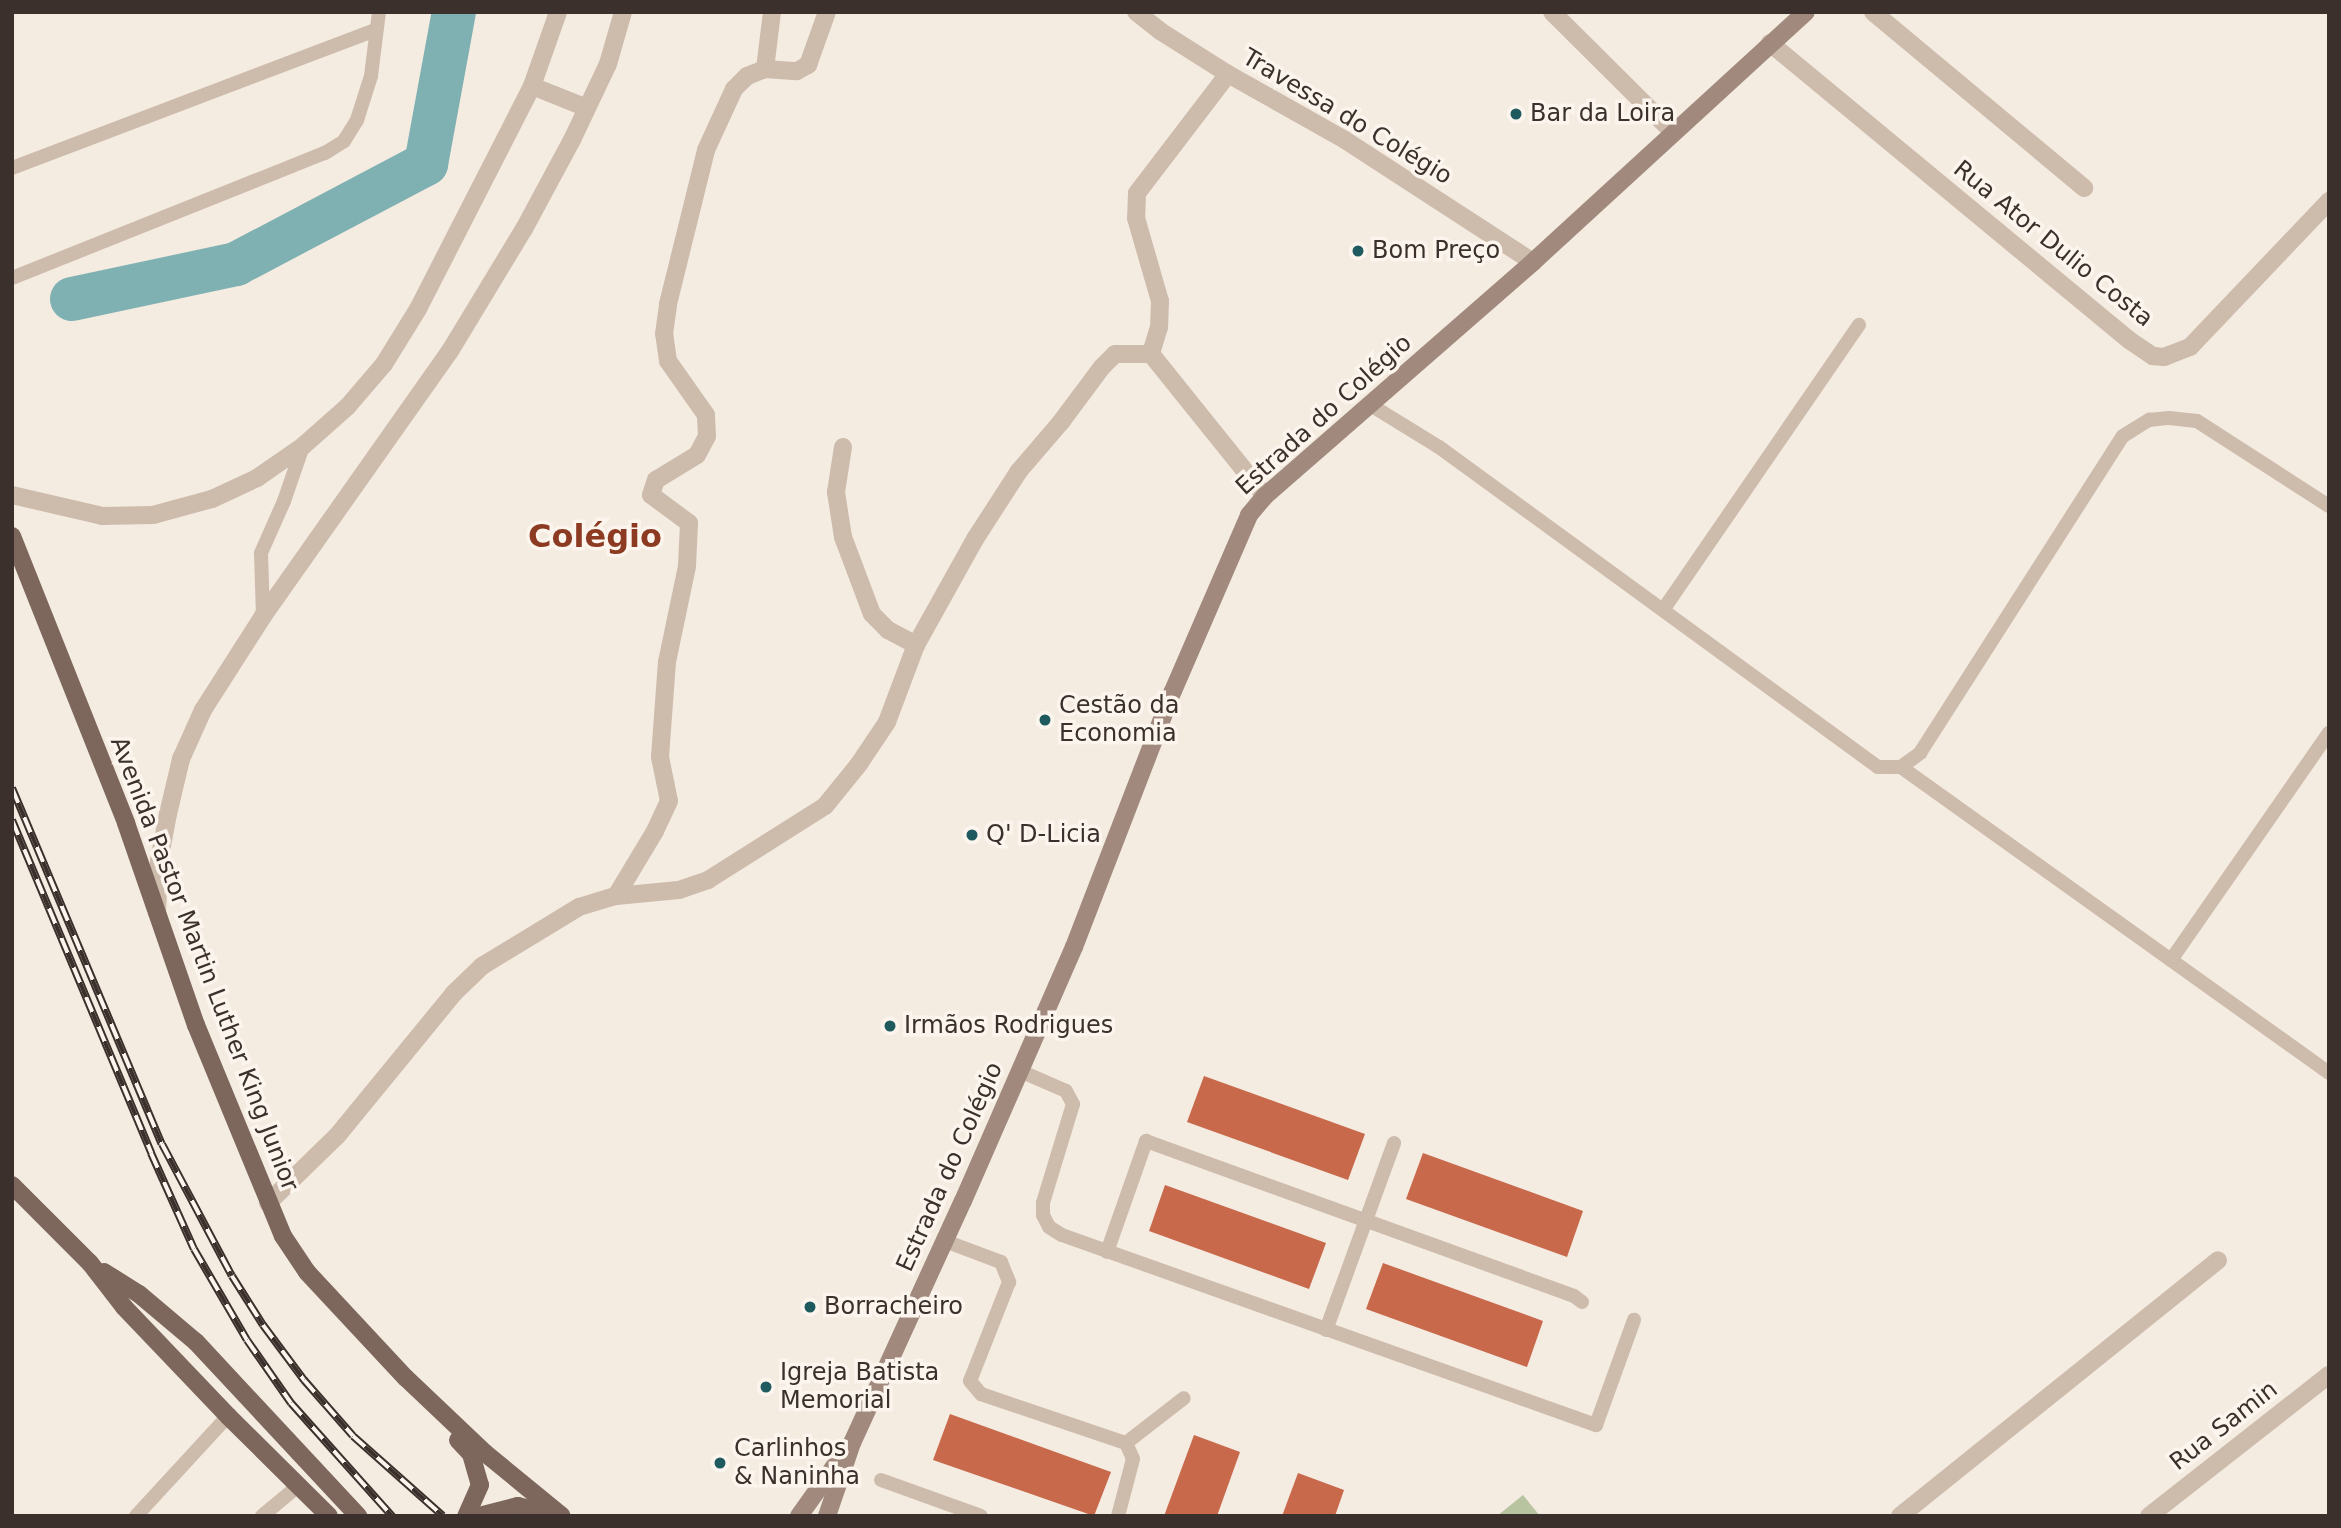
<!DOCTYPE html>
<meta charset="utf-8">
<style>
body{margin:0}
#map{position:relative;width:2341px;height:1528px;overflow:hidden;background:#f4ebe1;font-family:"DejaVu Sans",sans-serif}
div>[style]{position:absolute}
.green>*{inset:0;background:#b8c4a0}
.river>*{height:44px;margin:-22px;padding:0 22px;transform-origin:22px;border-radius:22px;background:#7fb0b2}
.building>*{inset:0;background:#c8694b}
.service>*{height:14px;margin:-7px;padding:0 7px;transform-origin:7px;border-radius:7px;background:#cdbbac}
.minor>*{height:18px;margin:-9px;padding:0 9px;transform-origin:9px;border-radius:9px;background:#cdbbac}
.tertiary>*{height:18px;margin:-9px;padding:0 9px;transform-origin:9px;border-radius:9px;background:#cdbbac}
.secondary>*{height:18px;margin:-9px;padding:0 9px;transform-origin:9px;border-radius:9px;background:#a18a7d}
.primary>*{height:18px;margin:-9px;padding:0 9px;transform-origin:9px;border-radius:9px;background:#7d675c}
.rail>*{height:8px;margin-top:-4px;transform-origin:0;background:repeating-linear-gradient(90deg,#fbf5ee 0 16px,#3b302b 0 32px);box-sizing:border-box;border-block:2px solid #3b302b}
.dots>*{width:19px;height:19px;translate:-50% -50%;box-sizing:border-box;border:4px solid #fbf5ee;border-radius:50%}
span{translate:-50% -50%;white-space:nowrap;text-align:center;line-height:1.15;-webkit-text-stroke:7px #fbf5ee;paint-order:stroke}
.poi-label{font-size:24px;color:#3b302b}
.left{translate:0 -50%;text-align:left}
.street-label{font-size:24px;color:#3b302b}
.district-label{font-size:32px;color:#8c3b22;font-weight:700}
.frame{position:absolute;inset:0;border:14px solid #3b302b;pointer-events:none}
</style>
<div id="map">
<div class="green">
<i style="clip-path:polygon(1523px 1495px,1540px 1516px,1497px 1516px)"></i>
</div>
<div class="river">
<i style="left:72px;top:299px;width:168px;rotate:-12deg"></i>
<i style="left:236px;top:264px;width:215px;rotate:-27.8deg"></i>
<i style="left:426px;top:164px;width:155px;rotate:-79.6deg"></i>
</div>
<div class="building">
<i style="clip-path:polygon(1204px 1076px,1365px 1134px,1348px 1180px,1187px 1122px)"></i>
<i style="clip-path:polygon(1423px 1153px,1583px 1211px,1567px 1257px,1406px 1199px)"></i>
<i style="clip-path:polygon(1165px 1185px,1326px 1243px,1309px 1289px,1149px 1231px)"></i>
<i style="clip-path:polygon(1383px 1263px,1543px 1321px,1527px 1367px,1366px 1309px)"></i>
<i style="clip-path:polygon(950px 1414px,1111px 1472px,1094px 1516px,933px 1460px)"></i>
<i style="clip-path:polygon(1194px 1435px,1240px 1452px,1217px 1516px,1164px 1516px)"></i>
<i style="clip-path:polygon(1298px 1473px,1344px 1490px,1335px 1516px,1282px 1516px)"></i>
</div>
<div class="service">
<i style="left:12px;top:168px;width:389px;rotate:-20.8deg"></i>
<i style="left:12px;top:278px;width:337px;rotate:-21.8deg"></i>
<i style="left:325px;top:153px;width:22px;rotate:-32deg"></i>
<i style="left:344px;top:141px;width:25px;rotate:-58deg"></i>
<i style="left:357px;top:120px;width:46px;rotate:-72.3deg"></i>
<i style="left:371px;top:76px;width:64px;rotate:-82.9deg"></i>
<i style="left:1369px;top:404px;width:82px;rotate:31.6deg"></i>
<i style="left:1439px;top:447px;width:543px;rotate:36.09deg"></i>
<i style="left:1878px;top:767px;width:23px"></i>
<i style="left:1901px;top:767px;width:24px;rotate:-36deg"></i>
<i style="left:1920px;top:753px;width:376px;rotate:-57.4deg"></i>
<i style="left:2123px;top:436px;width:31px;rotate:-32deg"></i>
<i style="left:2149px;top:420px;width:20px;rotate:-6deg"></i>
<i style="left:2169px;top:418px;width:28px;rotate:6deg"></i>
<i style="left:2197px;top:421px;width:157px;rotate:32.8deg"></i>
<i style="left:1663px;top:610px;width:346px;rotate:-55.5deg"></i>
<i style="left:263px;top:616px;width:63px;rotate:-91.8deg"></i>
<i style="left:261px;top:553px;width:57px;rotate:-66.1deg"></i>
<i style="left:284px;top:501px;width:58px;rotate:-70.9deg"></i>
<i style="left:1901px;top:767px;width:526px;rotate:35.56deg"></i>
<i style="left:2171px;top:960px;width:277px;rotate:-55.2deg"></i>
<i style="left:1020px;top:1071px;width:50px;rotate:23.5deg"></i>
<i style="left:1066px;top:1091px;width:15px;rotate:62deg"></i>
<i style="left:1073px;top:1104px;width:103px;rotate:106.9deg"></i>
<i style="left:1043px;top:1203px;width:12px;rotate:90deg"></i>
<i style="left:1043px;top:1215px;width:13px;rotate:63deg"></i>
<i style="left:1049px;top:1227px;width:15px;rotate:32deg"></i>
<i style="left:1062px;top:1235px;width:567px;rotate:19.59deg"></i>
<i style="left:1596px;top:1425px;width:112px;rotate:-70.1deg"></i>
<i style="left:945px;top:1241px;width:60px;rotate:20.6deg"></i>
<i style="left:1001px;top:1262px;width:22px;rotate:68deg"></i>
<i style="left:1009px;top:1282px;width:106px;rotate:111.5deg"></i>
<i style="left:970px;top:1381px;width:17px;rotate:50deg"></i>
<i style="left:981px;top:1394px;width:153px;rotate:18.7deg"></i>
<i style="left:1126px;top:1443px;width:17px;rotate:66deg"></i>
<i style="left:1133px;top:1459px;width:59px;rotate:104.7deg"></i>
<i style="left:1107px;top:1252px;width:118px;rotate:-70.6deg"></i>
<i style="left:1146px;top:1141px;width:455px;rotate:19.9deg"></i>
<i style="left:1574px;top:1296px;width:10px;rotate:37deg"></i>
<i style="left:1326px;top:1330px;width:199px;rotate:-70deg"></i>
<i style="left:1126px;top:1443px;width:73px;rotate:-37.8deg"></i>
<i style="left:881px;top:1480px;width:106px;rotate:19.8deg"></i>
<i style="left:136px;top:1516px;width:136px;rotate:-47.4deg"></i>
<i style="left:262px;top:1516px;width:47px;rotate:-39.8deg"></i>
</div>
<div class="minor">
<i style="left:1136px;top:12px;width:31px;rotate:38deg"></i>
<i style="left:1160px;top:31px;width:80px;rotate:32.3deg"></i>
<i style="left:1228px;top:74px;width:134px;rotate:29.4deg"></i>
<i style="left:1345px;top:140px;width:224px;rotate:33deg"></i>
<i style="left:1552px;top:12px;width:170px;rotate:44.8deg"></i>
<i style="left:1873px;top:12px;width:275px;rotate:39.8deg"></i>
<i style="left:1770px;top:43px;width:466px;rotate:39.6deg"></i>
<i style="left:2129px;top:340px;width:29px;rotate:34deg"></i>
<i style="left:2153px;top:356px;width:11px;rotate:5deg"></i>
<i style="left:2164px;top:357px;width:28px;rotate:-21deg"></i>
<i style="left:2190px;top:347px;width:202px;rotate:-46.4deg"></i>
<i style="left:765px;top:69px;width:57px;rotate:-83deg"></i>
<i style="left:1228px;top:74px;width:150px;rotate:127.4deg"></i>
<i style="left:1137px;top:193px;width:25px;rotate:92deg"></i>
<i style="left:1136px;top:218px;width:86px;rotate:73.9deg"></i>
<i style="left:1160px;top:301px;width:26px;rotate:92deg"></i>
<i style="left:1159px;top:327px;width:28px;rotate:107deg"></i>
<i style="left:1151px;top:354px;width:182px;rotate:51.2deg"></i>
<i style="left:843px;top:447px;width:46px;rotate:98.8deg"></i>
<i style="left:836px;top:492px;width:46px;rotate:81.2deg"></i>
<i style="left:843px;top:537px;width:82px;rotate:69.4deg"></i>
<i style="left:872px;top:614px;width:23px;rotate:45deg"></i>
<i style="left:888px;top:630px;width:32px;rotate:28deg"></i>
<i style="left:616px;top:896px;width:76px;rotate:-59deg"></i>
<i style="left:655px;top:831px;width:33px;rotate:-65deg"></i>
<i style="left:669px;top:801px;width:45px;rotate:-101.6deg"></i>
<i style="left:660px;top:757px;width:95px;rotate:-85.8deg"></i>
<i style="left:667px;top:662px;width:98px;rotate:-78.2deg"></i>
<i style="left:687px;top:566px;width:43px;rotate:-87.3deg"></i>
<i style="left:689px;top:523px;width:47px;rotate:-143.6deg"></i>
<i style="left:651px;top:495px;width:16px;rotate:-72deg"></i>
<i style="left:656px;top:480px;width:48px;rotate:-31.4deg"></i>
<i style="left:697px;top:455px;width:21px;rotate:-62deg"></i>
<i style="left:707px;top:436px;width:21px;rotate:-93deg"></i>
<i style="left:706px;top:415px;width:66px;rotate:-125.1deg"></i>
<i style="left:668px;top:361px;width:27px;rotate:-98deg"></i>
<i style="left:664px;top:334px;width:30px;rotate:-82deg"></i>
<i style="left:668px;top:304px;width:159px;rotate:-76.1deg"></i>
<i style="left:706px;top:150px;width:67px;rotate:-65.3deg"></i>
<i style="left:734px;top:89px;width:18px;rotate:-45deg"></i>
<i style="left:747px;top:76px;width:19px;rotate:-21deg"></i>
<i style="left:765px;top:69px;width:32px;rotate:4deg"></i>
<i style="left:797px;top:71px;width:13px;rotate:-29deg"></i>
<i style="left:808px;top:65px;width:56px;rotate:-70.3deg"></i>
<i style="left:268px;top:1203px;width:96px;rotate:-44.2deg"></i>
<i style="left:337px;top:1136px;width:185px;rotate:-50.7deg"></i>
<i style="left:454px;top:993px;width:39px;rotate:-44deg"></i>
<i style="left:482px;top:966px;width:114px;rotate:-31.3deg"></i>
<i style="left:579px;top:907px;width:39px;rotate:-17deg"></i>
<i style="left:616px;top:896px;width:63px;rotate:-5.4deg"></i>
<i style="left:679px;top:890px;width:31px;rotate:-19deg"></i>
<i style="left:708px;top:880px;width:138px;rotate:-32.3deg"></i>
<i style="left:825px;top:806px;width:54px;rotate:-51deg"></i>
<i style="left:859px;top:764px;width:50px;rotate:-56.3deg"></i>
<i style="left:887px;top:722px;width:82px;rotate:-69.4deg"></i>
<i style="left:916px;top:645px;width:121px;rotate:-60.9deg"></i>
<i style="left:975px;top:539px;width:81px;rotate:-57.1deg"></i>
<i style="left:1019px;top:471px;width:65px;rotate:-49.4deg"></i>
<i style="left:1061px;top:422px;width:69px;rotate:-53.3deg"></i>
<i style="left:1102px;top:367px;width:18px;rotate:-45deg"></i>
<i style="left:1115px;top:354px;width:36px"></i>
<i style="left:1900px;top:1516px;width:408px;rotate:-38.8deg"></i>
<i style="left:2149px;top:1516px;width:229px;rotate:-38.1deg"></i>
</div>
<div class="tertiary">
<i style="left:532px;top:86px;width:59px;rotate:21.8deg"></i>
<i style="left:12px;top:495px;width:92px;rotate:13.1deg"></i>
<i style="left:102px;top:516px;width:51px;rotate:-1.1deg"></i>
<i style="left:153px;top:515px;width:61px;rotate:-15.2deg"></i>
<i style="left:212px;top:499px;width:50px;rotate:-25deg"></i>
<i style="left:257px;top:478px;width:56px;rotate:-34.8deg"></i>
<i style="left:303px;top:446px;width:60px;rotate:-41.6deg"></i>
<i style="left:348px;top:406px;width:55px;rotate:-49.4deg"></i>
<i style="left:384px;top:364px;width:65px;rotate:-58.3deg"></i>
<i style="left:418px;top:309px;width:250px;rotate:-62.9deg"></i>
<i style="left:532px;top:86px;width:78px;rotate:-70.6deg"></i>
<i style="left:157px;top:913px;width:52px;rotate:-87.8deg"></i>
<i style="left:159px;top:861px;width:48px;rotate:-79.2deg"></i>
<i style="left:168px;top:814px;width:57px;rotate:-76.7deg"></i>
<i style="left:181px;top:759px;width:54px;rotate:-65.8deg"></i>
<i style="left:203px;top:710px;width:112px;rotate:-57.4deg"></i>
<i style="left:263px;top:616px;width:324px;rotate:-54.8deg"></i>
<i style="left:450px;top:351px;width:143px;rotate:-58.8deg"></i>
<i style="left:524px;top:229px;width:101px;rotate:-61.7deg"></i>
<i style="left:572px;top:140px;width:84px;rotate:-64.7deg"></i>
<i style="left:608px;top:64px;width:54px;rotate:-73.9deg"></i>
</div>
<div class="secondary">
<i style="left:799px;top:1516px;width:69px;rotate:-54.5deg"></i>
<i style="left:827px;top:1516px;width:77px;rotate:-71.1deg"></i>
<i style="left:852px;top:1443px;width:266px;rotate:-65.4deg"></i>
<i style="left:963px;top:1201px;width:277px;rotate:-66.4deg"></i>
<i style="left:1074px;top:947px;width:274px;rotate:-68.9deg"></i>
<i style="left:1173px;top:691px;width:192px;rotate:-66.6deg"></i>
<i style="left:1249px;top:515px;width:25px;rotate:-50deg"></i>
<i style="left:1265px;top:496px;width:356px;rotate:-41.1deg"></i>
<i style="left:1533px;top:262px;width:370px;rotate:-42.5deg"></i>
</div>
<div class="primary">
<i style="left:12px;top:536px;width:309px;rotate:68.3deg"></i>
<i style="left:126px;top:823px;width:214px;rotate:70.9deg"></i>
<i style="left:196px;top:1025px;width:228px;rotate:67.6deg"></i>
<i style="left:283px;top:1236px;width:43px;rotate:56.3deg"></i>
<i style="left:307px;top:1272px;width:145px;rotate:47deg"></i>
<i style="left:406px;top:1378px;width:109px;rotate:43.5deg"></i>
<i style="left:485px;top:1453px;width:99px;rotate:39.3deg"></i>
<i style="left:12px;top:1185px;width:110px;rotate:45deg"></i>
<i style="left:90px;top:1263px;width:56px;rotate:52.3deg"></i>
<i style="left:124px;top:1307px;width:151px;rotate:46.3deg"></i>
<i style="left:228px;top:1416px;width:142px;rotate:44.7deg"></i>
<i style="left:104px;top:1272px;width:41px;rotate:32.2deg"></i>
<i style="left:139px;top:1294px;width:75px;rotate:40.1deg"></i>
<i style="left:196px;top:1342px;width:238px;rotate:47deg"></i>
<i style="left:458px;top:1440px;width:19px;rotate:47deg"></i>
<i style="left:471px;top:1454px;width:32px;rotate:74deg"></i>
<i style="left:480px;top:1485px;width:34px;rotate:114deg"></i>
<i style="left:479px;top:1516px;width:40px;rotate:-14.4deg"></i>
<i style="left:518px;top:1506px;width:39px;rotate:15deg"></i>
</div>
<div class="rail">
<i style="left:12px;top:788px;width:386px;rotate:67.2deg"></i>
<i style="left:162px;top:1144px;width:149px;rotate:62.1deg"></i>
<i style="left:232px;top:1276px;width:58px;rotate:57.7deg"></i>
<i style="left:263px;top:1325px;width:69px;rotate:53.3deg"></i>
<i style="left:304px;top:1380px;width:74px;rotate:48.8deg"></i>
<i style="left:353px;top:1436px;width:120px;rotate:41.6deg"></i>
<i style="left:12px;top:820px;width:361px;rotate:67.3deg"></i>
<i style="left:151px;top:1153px;width:105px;rotate:65.9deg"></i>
<i style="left:194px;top:1249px;width:105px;rotate:59.8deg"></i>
<i style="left:247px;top:1340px;width:77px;rotate:55.1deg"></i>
<i style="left:291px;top:1403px;width:152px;rotate:48.2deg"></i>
</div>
<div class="dots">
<i style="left:1516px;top:114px;background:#1f5a5e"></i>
<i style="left:1358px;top:251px;background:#1f5a5e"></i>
<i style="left:1045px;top:720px;background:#1f5a5e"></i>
<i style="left:972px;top:835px;background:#1f5a5e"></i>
<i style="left:890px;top:1026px;background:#1f5a5e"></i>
<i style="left:810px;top:1307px;background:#1f5a5e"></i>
<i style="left:766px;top:1387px;background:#1f5a5e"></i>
<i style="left:720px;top:1463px;background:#1f5a5e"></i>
</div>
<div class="poi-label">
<span class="left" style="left:1530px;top:114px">Bar da Loira</span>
<span class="left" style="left:1372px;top:251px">Bom Preço</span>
<span class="left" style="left:1059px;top:720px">Cestão da<br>Economia</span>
<span class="left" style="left:986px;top:835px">Q' D-Licia</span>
<span class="left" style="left:904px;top:1026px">Irmãos Rodrigues</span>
<span class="left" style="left:824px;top:1307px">Borracheiro</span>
<span class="left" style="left:780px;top:1387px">Igreja Batista<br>Memorial</span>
<span class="left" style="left:734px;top:1463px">Carlinhos<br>&amp; Naninha</span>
</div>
<div class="street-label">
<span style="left:1347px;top:117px;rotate:31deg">Travessa do Colégio</span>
<span style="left:2053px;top:244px;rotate:39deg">Rua Ator Dulio Costa</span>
<span style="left:1324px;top:415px;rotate:-42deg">Estrada do Colégio</span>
<span style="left:204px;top:964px;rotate:69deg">Avenida Pastor Martin Luther King Junior</span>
<span style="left:950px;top:1167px;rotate:-66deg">Estrada do Colégio</span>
<span style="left:2224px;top:1426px;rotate:-38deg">Rua Samin</span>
</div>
<div class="district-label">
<span style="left:595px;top:536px">Colégio</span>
</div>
<div class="frame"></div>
</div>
